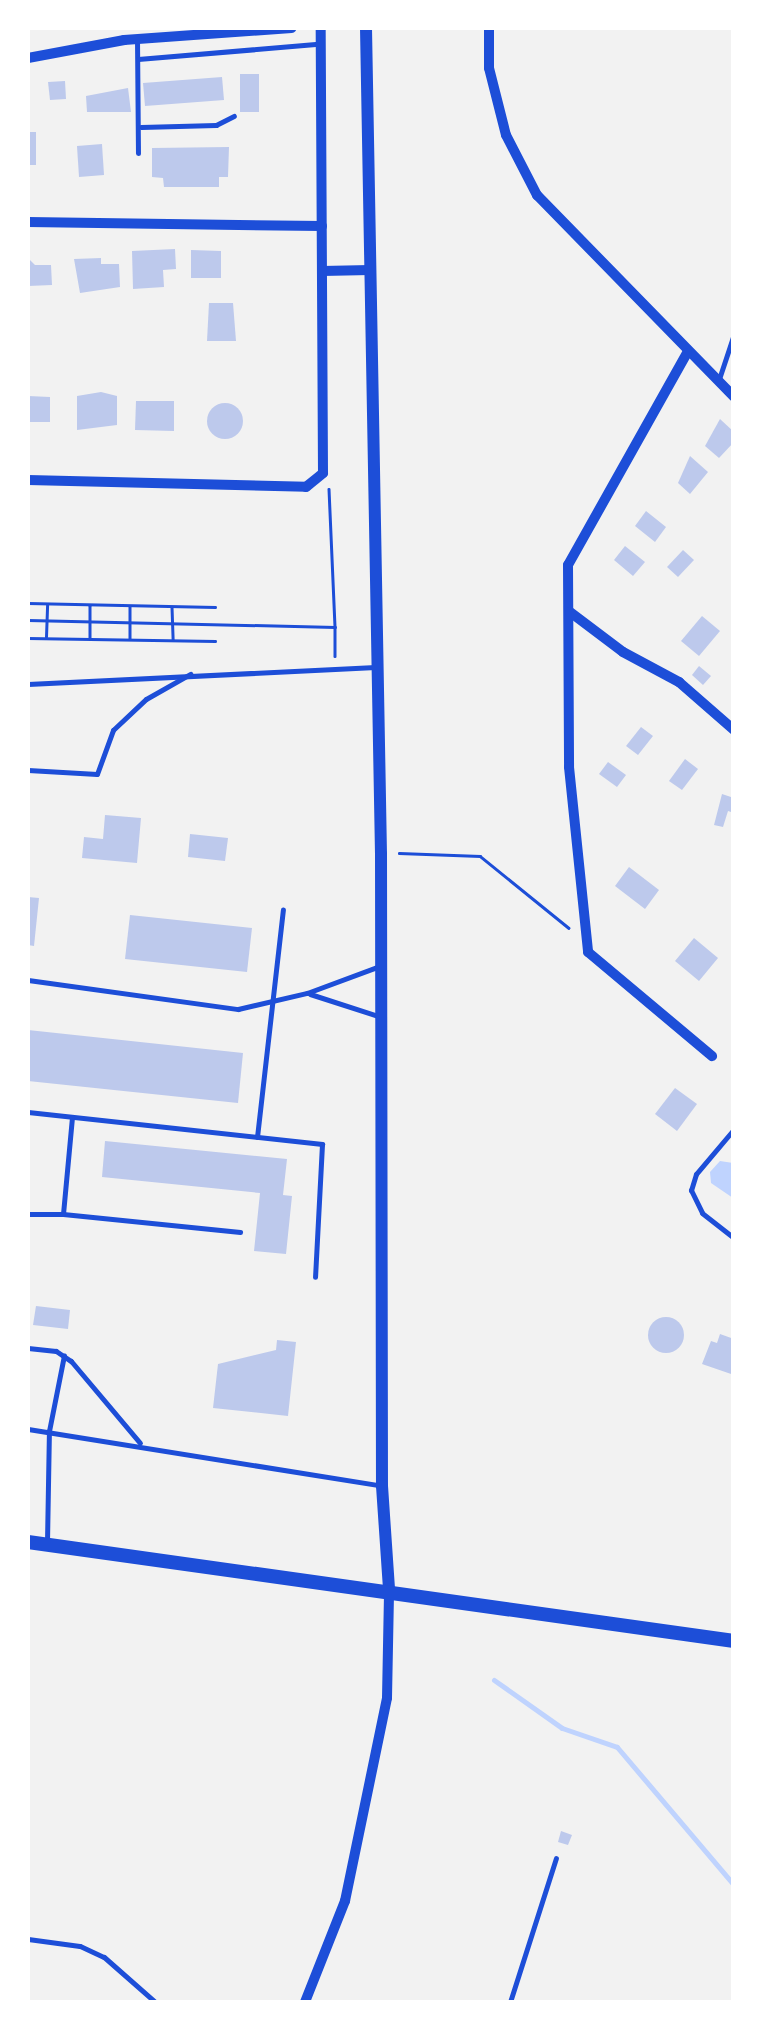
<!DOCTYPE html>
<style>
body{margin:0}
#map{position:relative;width:761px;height:2030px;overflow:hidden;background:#f2f2f2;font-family:Lato,sans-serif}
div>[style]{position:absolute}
.water>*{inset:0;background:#bfd3fe}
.stream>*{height:5px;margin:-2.5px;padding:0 2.5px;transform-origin:2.5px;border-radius:2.5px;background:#bfd3fe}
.building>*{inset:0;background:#bdc9ec}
.round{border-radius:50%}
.path>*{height:2.5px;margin:-1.25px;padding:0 1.25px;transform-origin:1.25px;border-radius:1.25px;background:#1d4ed8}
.service>*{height:5px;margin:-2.5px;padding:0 2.5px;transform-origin:2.5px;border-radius:2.5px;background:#1d4ed8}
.minor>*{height:10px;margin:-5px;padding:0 5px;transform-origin:5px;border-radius:5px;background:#1d4ed8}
.tertiary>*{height:12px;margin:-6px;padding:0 6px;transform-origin:6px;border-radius:6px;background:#1d4ed8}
.secondary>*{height:14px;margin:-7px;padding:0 7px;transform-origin:7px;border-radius:7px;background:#1d4ed8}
span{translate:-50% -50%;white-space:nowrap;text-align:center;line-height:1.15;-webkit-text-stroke:10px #fff;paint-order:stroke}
.frame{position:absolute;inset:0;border:30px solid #fff;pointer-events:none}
</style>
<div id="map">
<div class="water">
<i style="clip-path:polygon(720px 1161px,733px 1163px,733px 1198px,711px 1183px,710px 1172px)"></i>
</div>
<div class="stream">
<i style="left:494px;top:1680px;width:83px;rotate:35.2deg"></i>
<i style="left:562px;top:1728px;width:58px;rotate:19.1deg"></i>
<i style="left:617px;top:1747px;width:181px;rotate:49.7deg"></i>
</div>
<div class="building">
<i style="clip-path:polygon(240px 74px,259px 74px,259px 112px,240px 112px)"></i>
<i style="clip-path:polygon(222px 77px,224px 100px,145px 106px,143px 83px)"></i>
<i style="clip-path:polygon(65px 81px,66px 99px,50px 100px,48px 82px)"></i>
<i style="clip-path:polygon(128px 88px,131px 112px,87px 112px,86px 96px)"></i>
<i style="clip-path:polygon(28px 132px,36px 132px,36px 165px,28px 165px)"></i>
<i style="clip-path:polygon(102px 144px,104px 175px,79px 177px,77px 146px)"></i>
<i style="clip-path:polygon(229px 147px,228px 177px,219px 177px,219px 187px,164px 187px,163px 178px,152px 177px,152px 148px)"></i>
<i style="clip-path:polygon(175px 249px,176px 269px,163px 270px,164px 287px,133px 289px,132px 251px)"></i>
<i style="clip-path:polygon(191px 250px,221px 251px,221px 278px,191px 278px)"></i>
<i style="clip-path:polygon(28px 258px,35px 265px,51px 265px,52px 285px,28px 286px)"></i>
<i style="clip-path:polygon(101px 258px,101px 264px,119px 264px,120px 287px,80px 293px,74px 259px)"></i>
<i style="clip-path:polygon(209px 303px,233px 303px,236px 341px,207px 341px)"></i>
<i style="clip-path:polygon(101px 392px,117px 396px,117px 425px,77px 430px,77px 396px)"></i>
<i style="clip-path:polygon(28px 396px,50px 397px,50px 422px,28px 422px)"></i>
<i style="clip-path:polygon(136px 401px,174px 401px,174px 431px,135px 430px)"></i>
<i class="round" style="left:207px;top:403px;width:36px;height:36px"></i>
<i style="clip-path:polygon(720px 419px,734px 432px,734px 442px,719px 458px,705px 446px)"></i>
<i style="clip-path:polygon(690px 456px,708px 472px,690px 494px,678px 483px)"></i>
<i style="clip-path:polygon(646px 511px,666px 527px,655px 542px,635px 526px)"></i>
<i style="clip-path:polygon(625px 546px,645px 562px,633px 576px,614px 560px)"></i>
<i style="clip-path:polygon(683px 550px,694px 560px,678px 577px,667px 567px)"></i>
<i style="clip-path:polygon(702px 616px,720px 631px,699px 656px,681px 641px)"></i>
<i style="clip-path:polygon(699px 666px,711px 676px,703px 685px,692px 675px)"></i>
<i style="clip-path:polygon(641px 727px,653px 736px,638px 755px,626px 746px)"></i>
<i style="clip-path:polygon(685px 759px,698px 769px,682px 790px,669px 781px)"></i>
<i style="clip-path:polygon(608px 762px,626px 775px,617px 787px,599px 774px)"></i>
<i style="clip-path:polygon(722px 794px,734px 798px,734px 813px,728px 811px,723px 827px,714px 825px)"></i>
<i style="clip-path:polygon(105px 815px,141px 818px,137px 863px,82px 858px,84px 837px,103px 839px)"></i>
<i style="clip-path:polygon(190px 834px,228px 838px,225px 861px,188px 857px)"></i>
<i style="clip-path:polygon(629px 867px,659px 890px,645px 909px,615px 886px)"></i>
<i style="clip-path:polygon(28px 897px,39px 898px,34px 946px,28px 945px)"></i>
<i style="clip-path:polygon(130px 915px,252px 928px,247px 972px,125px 959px)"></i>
<i style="clip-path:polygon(694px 938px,718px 958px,699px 981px,675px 961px)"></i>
<i style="clip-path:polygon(28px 1030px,243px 1053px,238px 1103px,28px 1081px)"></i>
<i style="clip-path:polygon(675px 1088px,697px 1104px,677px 1131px,655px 1114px)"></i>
<i style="clip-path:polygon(105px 1141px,287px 1159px,283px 1195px,292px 1196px,286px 1254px,254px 1251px,260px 1193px,102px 1177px)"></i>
<i style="clip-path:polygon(36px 1306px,70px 1310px,68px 1329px,33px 1325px)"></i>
<i class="round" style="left:648px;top:1317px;width:36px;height:36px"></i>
<i style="clip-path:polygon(720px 1334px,734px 1339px,734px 1375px,702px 1364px,711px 1341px,717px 1343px)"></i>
<i style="clip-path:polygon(277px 1340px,296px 1342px,288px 1416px,213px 1408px,218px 1364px,276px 1350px)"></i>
<i style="clip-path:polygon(561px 1831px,572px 1835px,568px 1845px,558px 1842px)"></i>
</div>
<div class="path">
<i style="left:329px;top:489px;width:136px;rotate:87.5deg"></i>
<i style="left:28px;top:603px;width:187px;rotate:1.2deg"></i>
<i style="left:90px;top:606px;width:32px;rotate:90deg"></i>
<i style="left:130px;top:606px;width:32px;rotate:90deg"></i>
<i style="left:172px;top:607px;width:32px;rotate:88deg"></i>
<i style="left:28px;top:620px;width:307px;rotate:1.3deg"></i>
<i style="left:335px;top:627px;width:29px;rotate:90deg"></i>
<i style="left:46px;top:637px;width:32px;rotate:-88deg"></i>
<i style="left:28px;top:638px;width:187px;rotate:0.9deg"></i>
<i style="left:399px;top:853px;width:81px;rotate:2.1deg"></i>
<i style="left:480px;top:856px;width:114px;rotate:39deg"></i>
</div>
<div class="service">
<i style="left:137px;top:39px;width:114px;rotate:89.5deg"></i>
<i style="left:138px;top:59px;width:181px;rotate:-4.8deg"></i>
<i style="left:141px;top:127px;width:75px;rotate:-1.5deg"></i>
<i style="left:216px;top:125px;width:20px;rotate:-27deg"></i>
<i style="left:719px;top:379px;width:47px;rotate:-71.6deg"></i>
<i style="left:28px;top:684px;width:348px;rotate:-2.8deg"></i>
<i style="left:28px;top:770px;width:69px;rotate:3.3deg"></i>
<i style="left:97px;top:774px;width:47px;rotate:-70deg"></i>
<i style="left:113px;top:730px;width:45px;rotate:-43.2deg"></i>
<i style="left:146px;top:699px;width:51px;rotate:-29.6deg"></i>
<i style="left:28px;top:980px;width:212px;rotate:7.9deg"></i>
<i style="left:238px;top:1009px;width:71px;rotate:-13.1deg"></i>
<i style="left:307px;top:993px;width:78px;rotate:-20.3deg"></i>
<i style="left:310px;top:994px;width:71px;rotate:17.9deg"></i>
<i style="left:28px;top:1112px;width:296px;rotate:6.2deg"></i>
<i style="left:322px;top:1144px;width:133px;rotate:93deg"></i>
<i style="left:72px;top:1117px;width:97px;rotate:95.3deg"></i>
<i style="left:63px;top:1214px;width:178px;rotate:5.8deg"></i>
<i style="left:734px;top:1129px;width:59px;rotate:130.2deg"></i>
<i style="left:696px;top:1174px;width:17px;rotate:107deg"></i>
<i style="left:691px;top:1190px;width:25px;rotate:64deg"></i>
<i style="left:702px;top:1213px;width:41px;rotate:38deg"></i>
<i style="left:257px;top:1137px;width:229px;rotate:-83.5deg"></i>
<i style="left:28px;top:1214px;width:35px"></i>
<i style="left:28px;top:1348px;width:28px;rotate:6deg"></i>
<i style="left:56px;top:1351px;width:18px;rotate:34deg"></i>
<i style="left:71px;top:1361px;width:107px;rotate:49.9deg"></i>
<i style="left:28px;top:1429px;width:355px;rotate:9.1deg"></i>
<i style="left:47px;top:1542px;width:111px;rotate:-89deg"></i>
<i style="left:49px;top:1431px;width:77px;rotate:-78.8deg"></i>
<i style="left:28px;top:1939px;width:52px;rotate:7.7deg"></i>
<i style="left:80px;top:1946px;width:26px;rotate:25deg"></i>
<i style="left:104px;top:1957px;width:68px;rotate:41.4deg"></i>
<i style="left:510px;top:2002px;width:151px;rotate:-72.3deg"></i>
</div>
<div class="minor">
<i style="left:489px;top:28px;width:40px;rotate:90deg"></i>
<i style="left:489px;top:68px;width:69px;rotate:75.8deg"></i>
<i style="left:506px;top:135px;width:68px;rotate:62.7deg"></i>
<i style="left:537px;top:195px;width:282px;rotate:45.7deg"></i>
<i style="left:28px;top:58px;width:98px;rotate:-10.6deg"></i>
<i style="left:124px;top:40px;width:168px;rotate:-4.1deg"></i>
<i style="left:28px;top:222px;width:294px;rotate:0.8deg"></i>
<i style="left:322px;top:271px;width:48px;rotate:-1.2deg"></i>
<i style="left:687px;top:353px;width:243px;rotate:119.3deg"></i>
<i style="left:568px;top:565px;width:202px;rotate:89.7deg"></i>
<i style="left:569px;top:767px;width:186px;rotate:84.1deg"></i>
<i style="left:588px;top:952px;width:162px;rotate:40deg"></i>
<i style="left:28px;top:480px;width:278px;rotate:1.4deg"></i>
<i style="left:306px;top:487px;width:22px;rotate:-39deg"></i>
<i style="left:323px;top:473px;width:445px;rotate:-90.3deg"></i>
<i style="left:570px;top:612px;width:66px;rotate:37deg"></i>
<i style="left:623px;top:652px;width:64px;rotate:28.2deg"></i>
<i style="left:679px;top:682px;width:73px;rotate:41.1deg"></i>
<i style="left:305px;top:2002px;width:109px;rotate:-68.4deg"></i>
<i style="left:345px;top:1901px;width:207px;rotate:-78.3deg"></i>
<i style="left:387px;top:1698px;width:108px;rotate:-88.9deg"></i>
</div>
<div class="tertiary">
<i style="left:366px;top:28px;width:826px;rotate:88.96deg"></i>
<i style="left:381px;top:854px;width:632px;rotate:89.91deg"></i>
<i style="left:382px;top:1486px;width:104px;rotate:86.1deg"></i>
</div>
<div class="secondary">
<i style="left:28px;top:1542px;width:713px;rotate:7.98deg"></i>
</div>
<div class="frame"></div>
</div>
